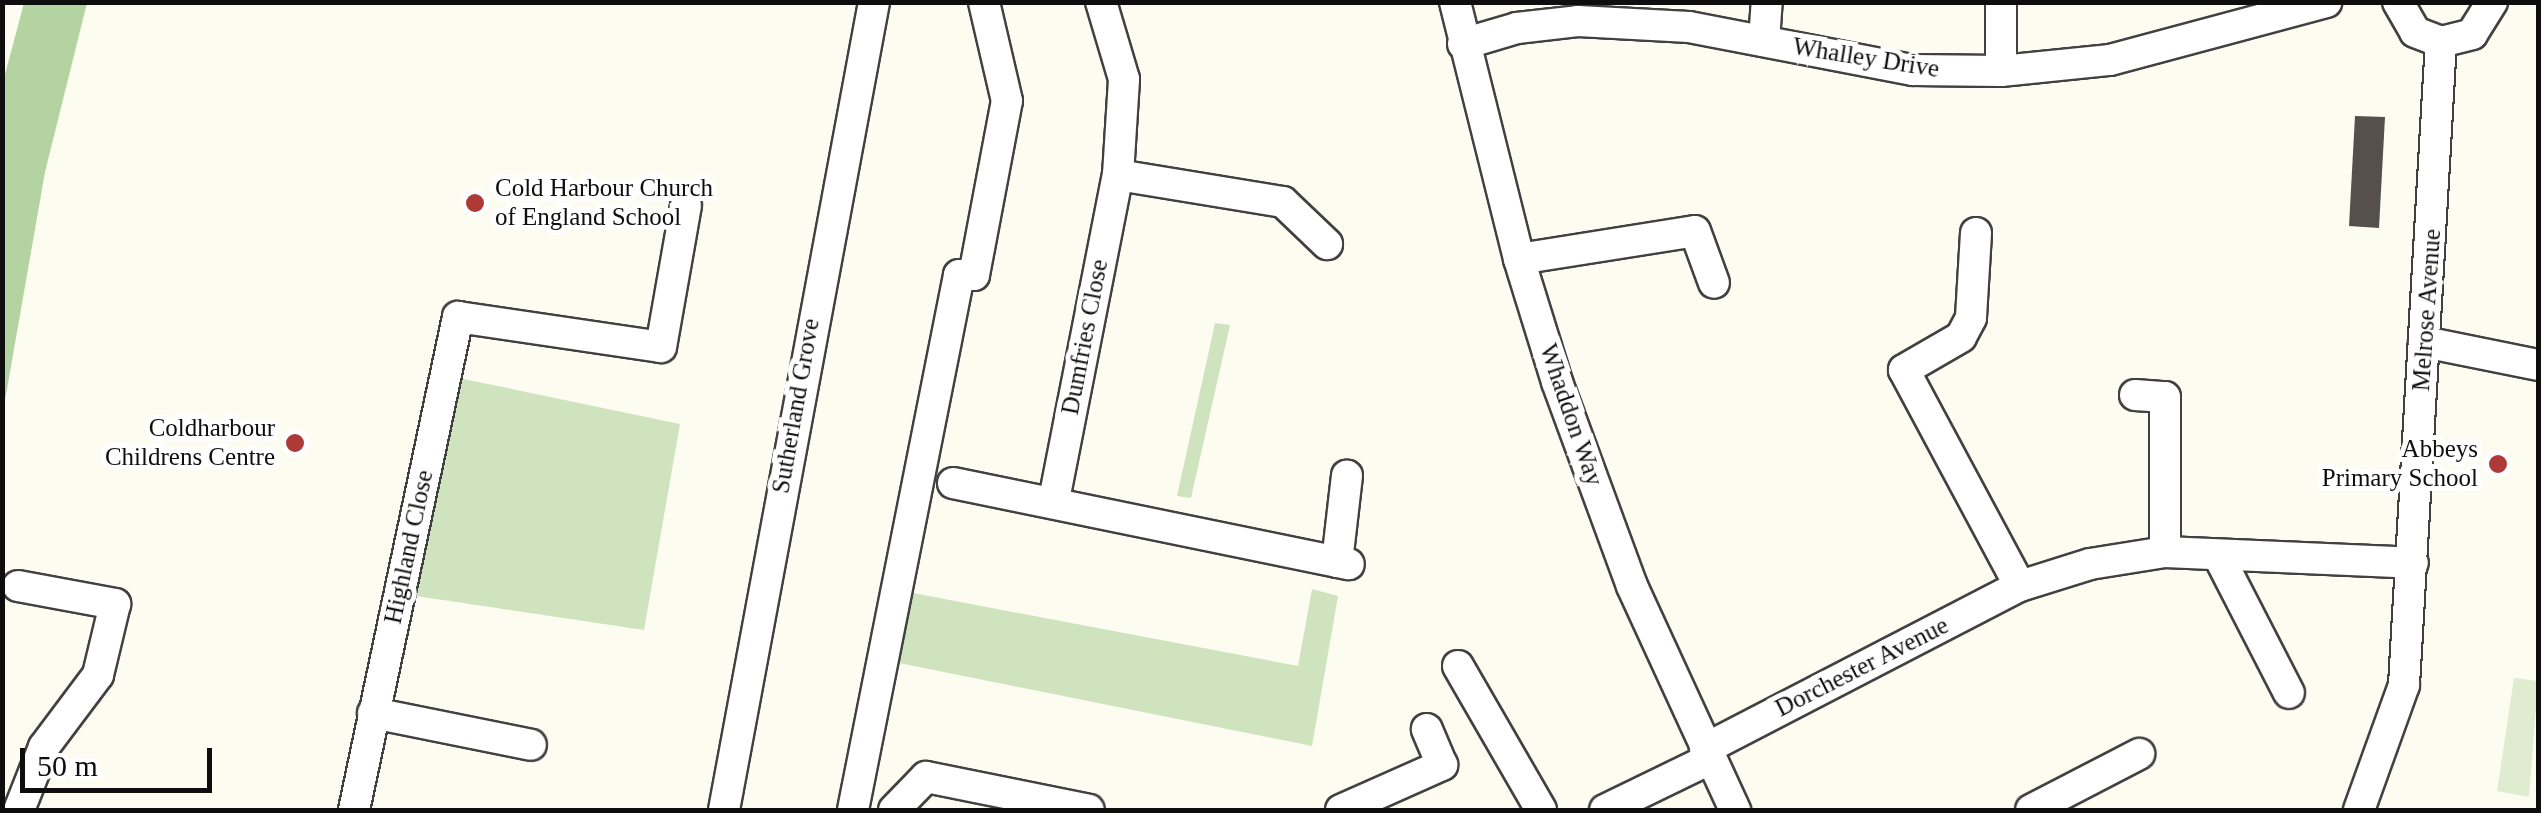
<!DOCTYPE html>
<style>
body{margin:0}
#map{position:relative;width:2541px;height:813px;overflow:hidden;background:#fdfcf1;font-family:"Times New Roman",serif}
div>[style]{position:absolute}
.green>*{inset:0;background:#cfe4be}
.forest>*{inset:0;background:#b3d3a0}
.pitch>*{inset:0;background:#e0eccf}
.building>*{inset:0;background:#56504c}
.roads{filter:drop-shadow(2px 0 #414141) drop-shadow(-2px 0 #414141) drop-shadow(0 2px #414141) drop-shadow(0 -2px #414141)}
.minor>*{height:30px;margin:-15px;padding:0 15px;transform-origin:15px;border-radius:15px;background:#fff}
.dots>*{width:28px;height:28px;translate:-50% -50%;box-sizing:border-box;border:5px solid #fff;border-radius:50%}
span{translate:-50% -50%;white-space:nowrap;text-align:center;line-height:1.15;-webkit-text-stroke:10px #fff;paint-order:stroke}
.street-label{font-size:25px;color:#0e0e0e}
.poi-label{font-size:25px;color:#0e0e0e}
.left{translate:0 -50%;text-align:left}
.right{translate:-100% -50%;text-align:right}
.frame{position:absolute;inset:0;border:5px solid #0e0e0e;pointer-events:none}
.scale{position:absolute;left:20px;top:748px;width:192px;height:45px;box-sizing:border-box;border:5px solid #0e0e0e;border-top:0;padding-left:12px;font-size:30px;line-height:35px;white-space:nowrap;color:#0e0e0e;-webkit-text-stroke:8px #fff;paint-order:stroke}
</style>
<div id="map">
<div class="green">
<i style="clip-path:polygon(1215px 323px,1230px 325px,1191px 498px,1177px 496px)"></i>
<i style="clip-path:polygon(459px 378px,680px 424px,644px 630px,416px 596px)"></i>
<i style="clip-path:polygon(1312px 589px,1338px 596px,1312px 746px,899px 663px,913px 593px,1298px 666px)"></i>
</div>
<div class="forest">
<i style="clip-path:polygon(24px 3px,87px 3px,45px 172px,3px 412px,3px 82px)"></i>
</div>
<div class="pitch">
<i style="clip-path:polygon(2514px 678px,2538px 681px,2529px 797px,2497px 791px)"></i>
</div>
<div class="building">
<i style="clip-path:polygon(2355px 116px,2385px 117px,2379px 228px,2349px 226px)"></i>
</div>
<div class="roads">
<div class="minor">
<i style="left:1455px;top:2px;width:265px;rotate:76deg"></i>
<i style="left:1519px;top:259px;width:129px;rotate:72.8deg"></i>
<i style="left:1557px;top:382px;width:217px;rotate:69.8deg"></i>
<i style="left:1632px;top:586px;width:247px;rotate:65.3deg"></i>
<i style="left:2398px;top:2px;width:34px;rotate:60deg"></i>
<i style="left:2415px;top:32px;width:28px;rotate:21deg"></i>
<i style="left:2441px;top:42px;width:32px;rotate:-14deg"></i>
<i style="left:2472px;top:34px;width:38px;rotate:-58deg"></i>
<i style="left:1764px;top:41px;width:39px;rotate:-86deg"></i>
<i style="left:1463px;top:44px;width:56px;rotate:-16.5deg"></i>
<i style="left:1517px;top:28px;width:61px;rotate:-6.5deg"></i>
<i style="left:1578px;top:21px;width:111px;rotate:3.1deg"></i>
<i style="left:1689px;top:27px;width:228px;rotate:10.9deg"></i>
<i style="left:1913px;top:70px;width:88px;rotate:0.7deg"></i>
<i style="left:2001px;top:71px;width:110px;rotate:-5.8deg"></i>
<i style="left:2110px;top:60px;width:224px;rotate:-15deg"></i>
<i style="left:2001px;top:71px;width:69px;rotate:-90deg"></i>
<i style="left:1118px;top:175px;width:167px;rotate:9.3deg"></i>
<i style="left:1283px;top:202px;width:61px;rotate:43.7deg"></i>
<i style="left:1976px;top:233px;width:85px;rotate:93.4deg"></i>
<i style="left:1971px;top:318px;width:21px;rotate:118deg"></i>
<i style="left:1961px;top:337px;width:66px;rotate:149.9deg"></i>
<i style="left:1904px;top:370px;width:245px;rotate:61.8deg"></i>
<i style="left:1519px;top:259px;width:178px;rotate:-9deg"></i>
<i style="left:1695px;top:231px;width:55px;rotate:69.9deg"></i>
<i style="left:2424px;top:342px;width:116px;rotate:11.4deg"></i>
<i style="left:2135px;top:395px;width:30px;rotate:4deg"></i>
<i style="left:2165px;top:397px;width:155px;rotate:90deg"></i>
<i style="left:953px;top:483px;width:404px;rotate:11.6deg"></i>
<i style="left:1054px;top:500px;width:331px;rotate:-78.9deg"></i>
<i style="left:1118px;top:175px;width:96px;rotate:-86.4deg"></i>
<i style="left:1124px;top:79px;width:80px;rotate:-106.6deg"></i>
<i style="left:2218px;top:555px;width:155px;rotate:62.8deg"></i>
<i style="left:1337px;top:562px;width:87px;rotate:-83.4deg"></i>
<i style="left:18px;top:586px;width:99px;rotate:10.5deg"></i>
<i style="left:115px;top:604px;width:73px;rotate:103.5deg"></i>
<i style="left:98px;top:675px;width:90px;rotate:126.9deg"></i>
<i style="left:44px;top:747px;width:68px;rotate:111.6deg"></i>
<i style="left:1458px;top:666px;width:166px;rotate:60deg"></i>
<i style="left:373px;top:713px;width:161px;rotate:11.4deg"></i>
<i style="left:1705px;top:749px;width:355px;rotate:-27.4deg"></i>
<i style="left:2020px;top:586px;width:73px;rotate:-17.4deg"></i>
<i style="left:2090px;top:564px;width:76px;rotate:-9.1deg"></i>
<i style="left:2165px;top:552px;width:248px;rotate:2.5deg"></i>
<i style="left:354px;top:810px;width:504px;rotate:-78.09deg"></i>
<i style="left:458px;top:317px;width:205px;rotate:8.4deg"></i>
<i style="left:661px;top:347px;width:144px;rotate:-80deg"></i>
<i style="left:724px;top:810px;width:822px;rotate:-79.48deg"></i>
<i style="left:853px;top:810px;width:545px;rotate:-78.79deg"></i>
<i style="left:959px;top:275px;width:15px"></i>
<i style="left:974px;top:275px;width:177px;rotate:-79.3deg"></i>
<i style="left:1007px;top:101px;width:102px;rotate:-103.1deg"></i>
<i style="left:894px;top:810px;width:46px;rotate:-45.9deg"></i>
<i style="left:926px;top:777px;width:166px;rotate:11.4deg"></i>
<i style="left:1341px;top:810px;width:111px;rotate:-24deg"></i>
<i style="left:1442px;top:765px;width:39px;rotate:-113deg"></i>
<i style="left:1605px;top:810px;width:117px;rotate:-25.9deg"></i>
<i style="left:2031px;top:810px;width:122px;rotate:-27.4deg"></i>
<i style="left:2359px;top:810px;width:133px;rotate:-70.2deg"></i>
<i style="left:2404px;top:685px;width:644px;rotate:-86.71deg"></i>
</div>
</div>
<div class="dots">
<i style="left:475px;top:203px;background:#ae3a37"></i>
<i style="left:295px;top:443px;background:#ae3a37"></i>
<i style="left:2498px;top:464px;background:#ae3a37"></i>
</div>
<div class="street-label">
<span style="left:1866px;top:58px;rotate:9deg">Whalley Drive</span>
<span style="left:2427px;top:310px;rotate:-86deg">Melrose Avenue</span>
<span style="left:1085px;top:337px;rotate:-79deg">Dumfries Close</span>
<span style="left:796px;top:406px;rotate:-80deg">Sutherland Grove</span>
<span style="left:1571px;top:415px;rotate:71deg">Whaddon Way</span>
<span style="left:409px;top:547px;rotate:-78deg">Highland Close</span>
<span style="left:1862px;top:667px;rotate:-27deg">Dorchester Avenue</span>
</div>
<div class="poi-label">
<span class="left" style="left:495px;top:203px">Cold Harbour Church<br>of England School</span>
<span class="right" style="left:275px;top:443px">Coldharbour<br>Childrens Centre</span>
<span class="right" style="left:2478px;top:464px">Abbeys<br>Primary School</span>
</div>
<div class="frame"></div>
<div class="scale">50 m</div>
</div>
